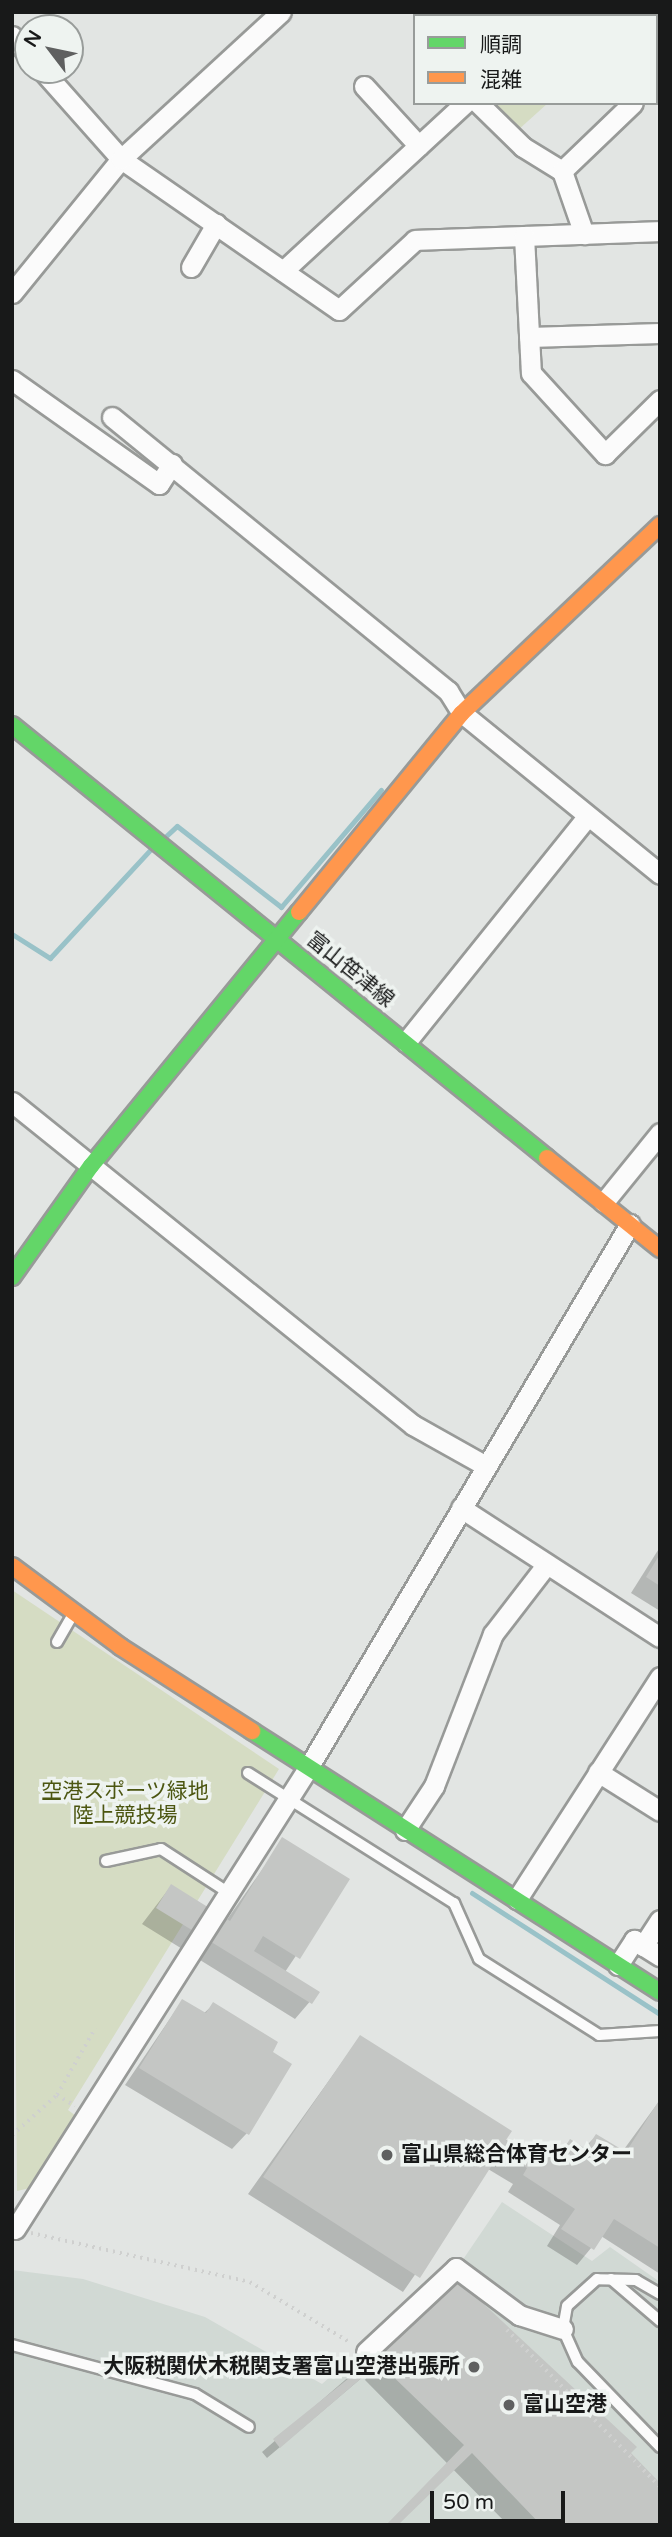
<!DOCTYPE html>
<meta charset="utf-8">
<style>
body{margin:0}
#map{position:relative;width:672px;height:2537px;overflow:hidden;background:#e2e5e3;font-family:"Varela Round","Noto Sans JP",sans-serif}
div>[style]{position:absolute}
.built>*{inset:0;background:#d1d9d4}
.green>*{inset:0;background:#d5dcc3}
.shadow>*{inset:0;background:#0003}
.stream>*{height:5px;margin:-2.5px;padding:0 2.5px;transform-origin:2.5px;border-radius:2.5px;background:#99c2c8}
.building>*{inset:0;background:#c4c6c4}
.path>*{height:3.5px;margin-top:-1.75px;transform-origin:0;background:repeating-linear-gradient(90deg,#cfd0cf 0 2px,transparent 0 7px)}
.roads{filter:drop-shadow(2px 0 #989a98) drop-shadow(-2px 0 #989a98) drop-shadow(0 2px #989a98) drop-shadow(0 -2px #989a98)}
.lane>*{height:10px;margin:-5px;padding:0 5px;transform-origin:5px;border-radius:5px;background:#fbfbfb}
.street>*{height:19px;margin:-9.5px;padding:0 9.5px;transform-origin:9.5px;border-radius:9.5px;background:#fbfbfb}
.fast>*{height:16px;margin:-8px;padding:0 8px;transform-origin:8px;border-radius:8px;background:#63d668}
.slow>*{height:16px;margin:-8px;padding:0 8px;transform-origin:8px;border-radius:8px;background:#ff974d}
.dots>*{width:19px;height:19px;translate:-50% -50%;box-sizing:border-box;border:4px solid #eef3f0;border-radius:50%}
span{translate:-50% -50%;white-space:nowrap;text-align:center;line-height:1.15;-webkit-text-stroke:7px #eef3f0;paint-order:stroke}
.street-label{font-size:21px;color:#181919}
.park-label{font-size:21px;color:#4c5611}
.poi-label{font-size:21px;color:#181919;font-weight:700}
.left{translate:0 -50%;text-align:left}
.right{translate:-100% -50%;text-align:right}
.frame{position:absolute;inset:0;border:14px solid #181919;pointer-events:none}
.legend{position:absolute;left:413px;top:14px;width:245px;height:91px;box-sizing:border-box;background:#eef3f0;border:2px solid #989c9a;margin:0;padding:9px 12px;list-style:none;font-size:21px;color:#181919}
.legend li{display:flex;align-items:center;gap:14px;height:35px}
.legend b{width:35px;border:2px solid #989c9a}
.north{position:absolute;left:14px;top:14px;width:70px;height:70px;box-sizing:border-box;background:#eef3f0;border:2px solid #989c9a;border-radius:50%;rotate:302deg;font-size:19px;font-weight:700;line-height:28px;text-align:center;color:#181919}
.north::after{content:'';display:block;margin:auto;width:24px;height:32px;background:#5f6060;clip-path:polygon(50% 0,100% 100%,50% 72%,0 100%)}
.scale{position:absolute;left:430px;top:2491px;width:135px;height:32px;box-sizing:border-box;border:4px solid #181919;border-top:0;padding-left:9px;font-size:21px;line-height:24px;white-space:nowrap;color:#181919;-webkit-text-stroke:5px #eef3f0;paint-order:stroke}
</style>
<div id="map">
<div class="built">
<i style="clip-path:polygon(502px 2202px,592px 2261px,610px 2247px,660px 2282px,660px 2525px,12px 2525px,12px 2270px,83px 2279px,205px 2317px,322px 2384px,462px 2261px)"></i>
</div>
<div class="green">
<i style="clip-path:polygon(491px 103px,548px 103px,517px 131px)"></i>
<i style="clip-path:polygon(12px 1590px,279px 1769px,68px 2110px,76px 2116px,30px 2188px,17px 2191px)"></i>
</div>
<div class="shadow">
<i style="clip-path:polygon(660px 1547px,660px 1611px,631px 1593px)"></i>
<i style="clip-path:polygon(283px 1840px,347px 1880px,285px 1972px,318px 1992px,295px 2019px,142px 1924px,171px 1886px,226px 1921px)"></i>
<i style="clip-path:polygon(182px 2001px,203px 2014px,213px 2005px,270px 2053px,247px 2133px,232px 2149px,125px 2085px)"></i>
<i style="clip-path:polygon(360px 2037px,532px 2158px,545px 2145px,558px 2153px,570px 2141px,583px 2149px,596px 2136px,622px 2152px,660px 2100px,660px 2274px,601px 2236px,577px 2265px,547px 2246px,560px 2225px,508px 2192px,513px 2184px,488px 2169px,403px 2292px,248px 2194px)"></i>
<i style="clip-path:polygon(458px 2282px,629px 2453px,660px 2525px,508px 2525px,365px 2380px,371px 2370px,267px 2458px,262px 2452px)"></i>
</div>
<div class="stream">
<i style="left:165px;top:837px;width:16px;rotate:-43deg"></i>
<i style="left:177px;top:826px;width:132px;rotate:37.9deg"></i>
<i style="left:281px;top:907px;width:154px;rotate:-49.5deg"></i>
<i style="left:12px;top:934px;width:45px;rotate:32.3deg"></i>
<i style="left:50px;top:958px;width:147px;rotate:-47.2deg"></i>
<i style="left:472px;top:1893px;width:224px;rotate:32.8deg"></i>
</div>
<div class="building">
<i style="clip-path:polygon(660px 1554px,660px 1586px,646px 1577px)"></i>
<i style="clip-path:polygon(282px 1837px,350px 1879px,300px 1959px,263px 1936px,254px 1951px,320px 1992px,312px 2004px,156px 1908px,171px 1884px,230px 1921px)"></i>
<i style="clip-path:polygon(182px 1999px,206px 2013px,213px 2002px,278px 2042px,273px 2052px,292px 2064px,249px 2135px,139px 2068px)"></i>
<i style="clip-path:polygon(360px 2035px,512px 2131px,506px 2140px,535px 2158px,545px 2142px,561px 2153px,570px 2139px,586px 2149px,596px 2134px,626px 2152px,660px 2099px,660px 2248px,614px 2219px,594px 2250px,561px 2229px,575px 2209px,523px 2175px,527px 2168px,501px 2151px,420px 2278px,263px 2177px)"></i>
<i style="clip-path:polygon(458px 2280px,637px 2447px,631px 2453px,660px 2483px,660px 2525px,541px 2525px,472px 2453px,398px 2525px,386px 2525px,464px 2445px,379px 2363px,280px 2448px,273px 2439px,389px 2346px)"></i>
</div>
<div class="path">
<i style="left:57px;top:2095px;width:77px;rotate:-60.4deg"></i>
<i style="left:12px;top:2135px;width:60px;rotate:-41.6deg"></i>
<i style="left:57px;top:2095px;width:21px;rotate:31deg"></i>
<i style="left:31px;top:2233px;width:224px;rotate:12.6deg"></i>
<i style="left:250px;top:2282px;width:118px;rotate:31.1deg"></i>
<i style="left:507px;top:2330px;width:219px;rotate:45.7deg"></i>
</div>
<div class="roads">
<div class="lane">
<i style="left:57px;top:1642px;width:32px;rotate:-60deg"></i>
<i style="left:248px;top:1773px;width:244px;rotate:32.3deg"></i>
<i style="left:454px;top:1903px;width:61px;rotate:65.9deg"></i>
<i style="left:479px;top:1959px;width:142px;rotate:32.3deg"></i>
<i style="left:599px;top:2035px;width:61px;rotate:-3.8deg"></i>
<i style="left:106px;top:1861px;width:56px;rotate:-12.3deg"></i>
<i style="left:161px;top:1849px;width:81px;rotate:32.9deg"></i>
<i style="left:611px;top:2279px;width:65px;rotate:40.6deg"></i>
<i style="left:660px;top:2294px;width:28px;rotate:-150deg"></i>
<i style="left:636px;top:2280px;width:39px;rotate:-179deg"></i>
<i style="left:597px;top:2279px;width:40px;rotate:138deg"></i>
<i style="left:567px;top:2306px;width:23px;rotate:100deg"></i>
<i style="left:563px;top:2329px;width:36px;rotate:66deg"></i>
<i style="left:578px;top:2362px;width:118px;rotate:46deg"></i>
<i style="left:12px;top:2345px;width:189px;rotate:15deg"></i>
<i style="left:195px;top:2394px;width:63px;rotate:31.4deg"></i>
</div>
<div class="street">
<i style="left:473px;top:12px;width:5px;rotate:53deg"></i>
<i style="left:604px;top:12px;width:5px;rotate:53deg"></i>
<i style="left:507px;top:16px;width:6px;rotate:-45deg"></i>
<i style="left:12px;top:36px;width:24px;rotate:48deg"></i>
<i style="left:656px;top:69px;width:5px;rotate:37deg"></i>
<i style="left:42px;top:70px;width:119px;rotate:48.4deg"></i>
<i style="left:121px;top:159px;width:265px;rotate:34.7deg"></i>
<i style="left:339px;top:310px;width:103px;rotate:-42.6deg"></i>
<i style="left:415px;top:240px;width:245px;rotate:-2.1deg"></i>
<i style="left:364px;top:86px;width:81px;rotate:47.5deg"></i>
<i style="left:478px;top:103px;width:63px;rotate:44.4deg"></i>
<i style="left:523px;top:147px;width:46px;rotate:31.6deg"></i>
<i style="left:562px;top:171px;width:67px;rotate:70.8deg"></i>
<i style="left:562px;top:171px;width:98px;rotate:-43.8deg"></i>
<i style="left:524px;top:236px;width:137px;rotate:87.1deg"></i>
<i style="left:531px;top:373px;width:110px;rotate:47.6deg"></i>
<i style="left:605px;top:454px;width:77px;rotate:-44.5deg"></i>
<i style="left:191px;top:267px;width:50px;rotate:-59.8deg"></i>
<i style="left:283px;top:271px;width:248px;rotate:-42.7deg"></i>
<i style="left:12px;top:293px;width:173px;rotate:-50.9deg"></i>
<i style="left:121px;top:159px;width:217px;rotate:-42.6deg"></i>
<i style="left:529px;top:337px;width:131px;rotate:-1.7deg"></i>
<i style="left:12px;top:380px;width:180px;rotate:35.3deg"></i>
<i style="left:159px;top:484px;width:24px;rotate:-57deg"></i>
<i style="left:112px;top:417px;width:434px;rotate:39.2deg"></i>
<i style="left:448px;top:691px;width:26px;rotate:58deg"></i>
<i style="left:462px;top:713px;width:255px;rotate:39.1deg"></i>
<i style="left:406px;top:1042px;width:290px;rotate:-51.2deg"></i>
<i style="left:12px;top:1102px;width:515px;rotate:38.85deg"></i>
<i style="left:413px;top:1425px;width:84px;rotate:29.3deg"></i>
<i style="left:604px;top:1202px;width:89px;rotate:-50.9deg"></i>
<i style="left:461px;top:1508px;width:237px;rotate:33deg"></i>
<i style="left:598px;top:1772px;width:73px;rotate:32.2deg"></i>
<i style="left:405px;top:1830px;width:53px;rotate:-56.6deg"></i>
<i style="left:434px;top:1786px;width:163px;rotate:-68.8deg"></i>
<i style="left:493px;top:1634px;width:88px;rotate:-52.4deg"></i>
<i style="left:517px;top:1899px;width:264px;rotate:-57.2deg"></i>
<i style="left:643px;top:1946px;width:31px;rotate:-57deg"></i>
<i style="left:618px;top:1965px;width:30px;rotate:-57deg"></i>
<i style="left:634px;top:1940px;width:31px;rotate:32deg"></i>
<i style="left:15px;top:2229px;width:546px;rotate:-57.56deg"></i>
<i style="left:308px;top:1768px;width:632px;rotate:-59.38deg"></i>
<i style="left:366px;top:2352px;width:123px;rotate:-43deg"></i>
<i style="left:456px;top:2268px;width:79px;rotate:36.7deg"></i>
<i style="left:519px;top:2315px;width:46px;rotate:17.7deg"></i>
</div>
<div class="fast">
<i style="left:12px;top:725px;width:688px;rotate:38.98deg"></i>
<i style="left:12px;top:1277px;width:136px;rotate:-54.6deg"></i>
<i style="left:91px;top:1166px;width:328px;rotate:-50.7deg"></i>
<i style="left:252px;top:1731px;width:484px;rotate:32.6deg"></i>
</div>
<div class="slow">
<i style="left:299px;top:912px;width:257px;rotate:-50.7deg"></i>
<i style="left:462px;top:713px;width:273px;rotate:-43.5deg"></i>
<i style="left:547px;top:1158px;width:145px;rotate:38.8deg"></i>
<i style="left:12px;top:1566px;width:136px;rotate:36.6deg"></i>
<i style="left:121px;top:1647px;width:156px;rotate:32.7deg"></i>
</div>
</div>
<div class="dots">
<i style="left:387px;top:2155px;background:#5f6060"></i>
<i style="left:474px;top:2367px;background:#5f6060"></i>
<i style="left:509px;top:2405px;background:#5f6060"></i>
</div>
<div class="street-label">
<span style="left:350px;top:970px;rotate:39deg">富山笹津線</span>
</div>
<div class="park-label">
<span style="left:125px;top:1804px">空港スポーツ緑地<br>陸上競技場</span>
</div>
<div class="poi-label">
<span class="left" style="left:401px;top:2155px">富山県総合体育センター</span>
<span class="right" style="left:460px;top:2367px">大阪税関伏木税関支署富山空港出張所</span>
<span class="left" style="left:523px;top:2405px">富山空港</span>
</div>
<div class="frame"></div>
<ul class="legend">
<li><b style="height:9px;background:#63d668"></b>順調</li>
<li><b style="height:9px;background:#ff974d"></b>混雑</li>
</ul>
<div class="north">N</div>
<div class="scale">50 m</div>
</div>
